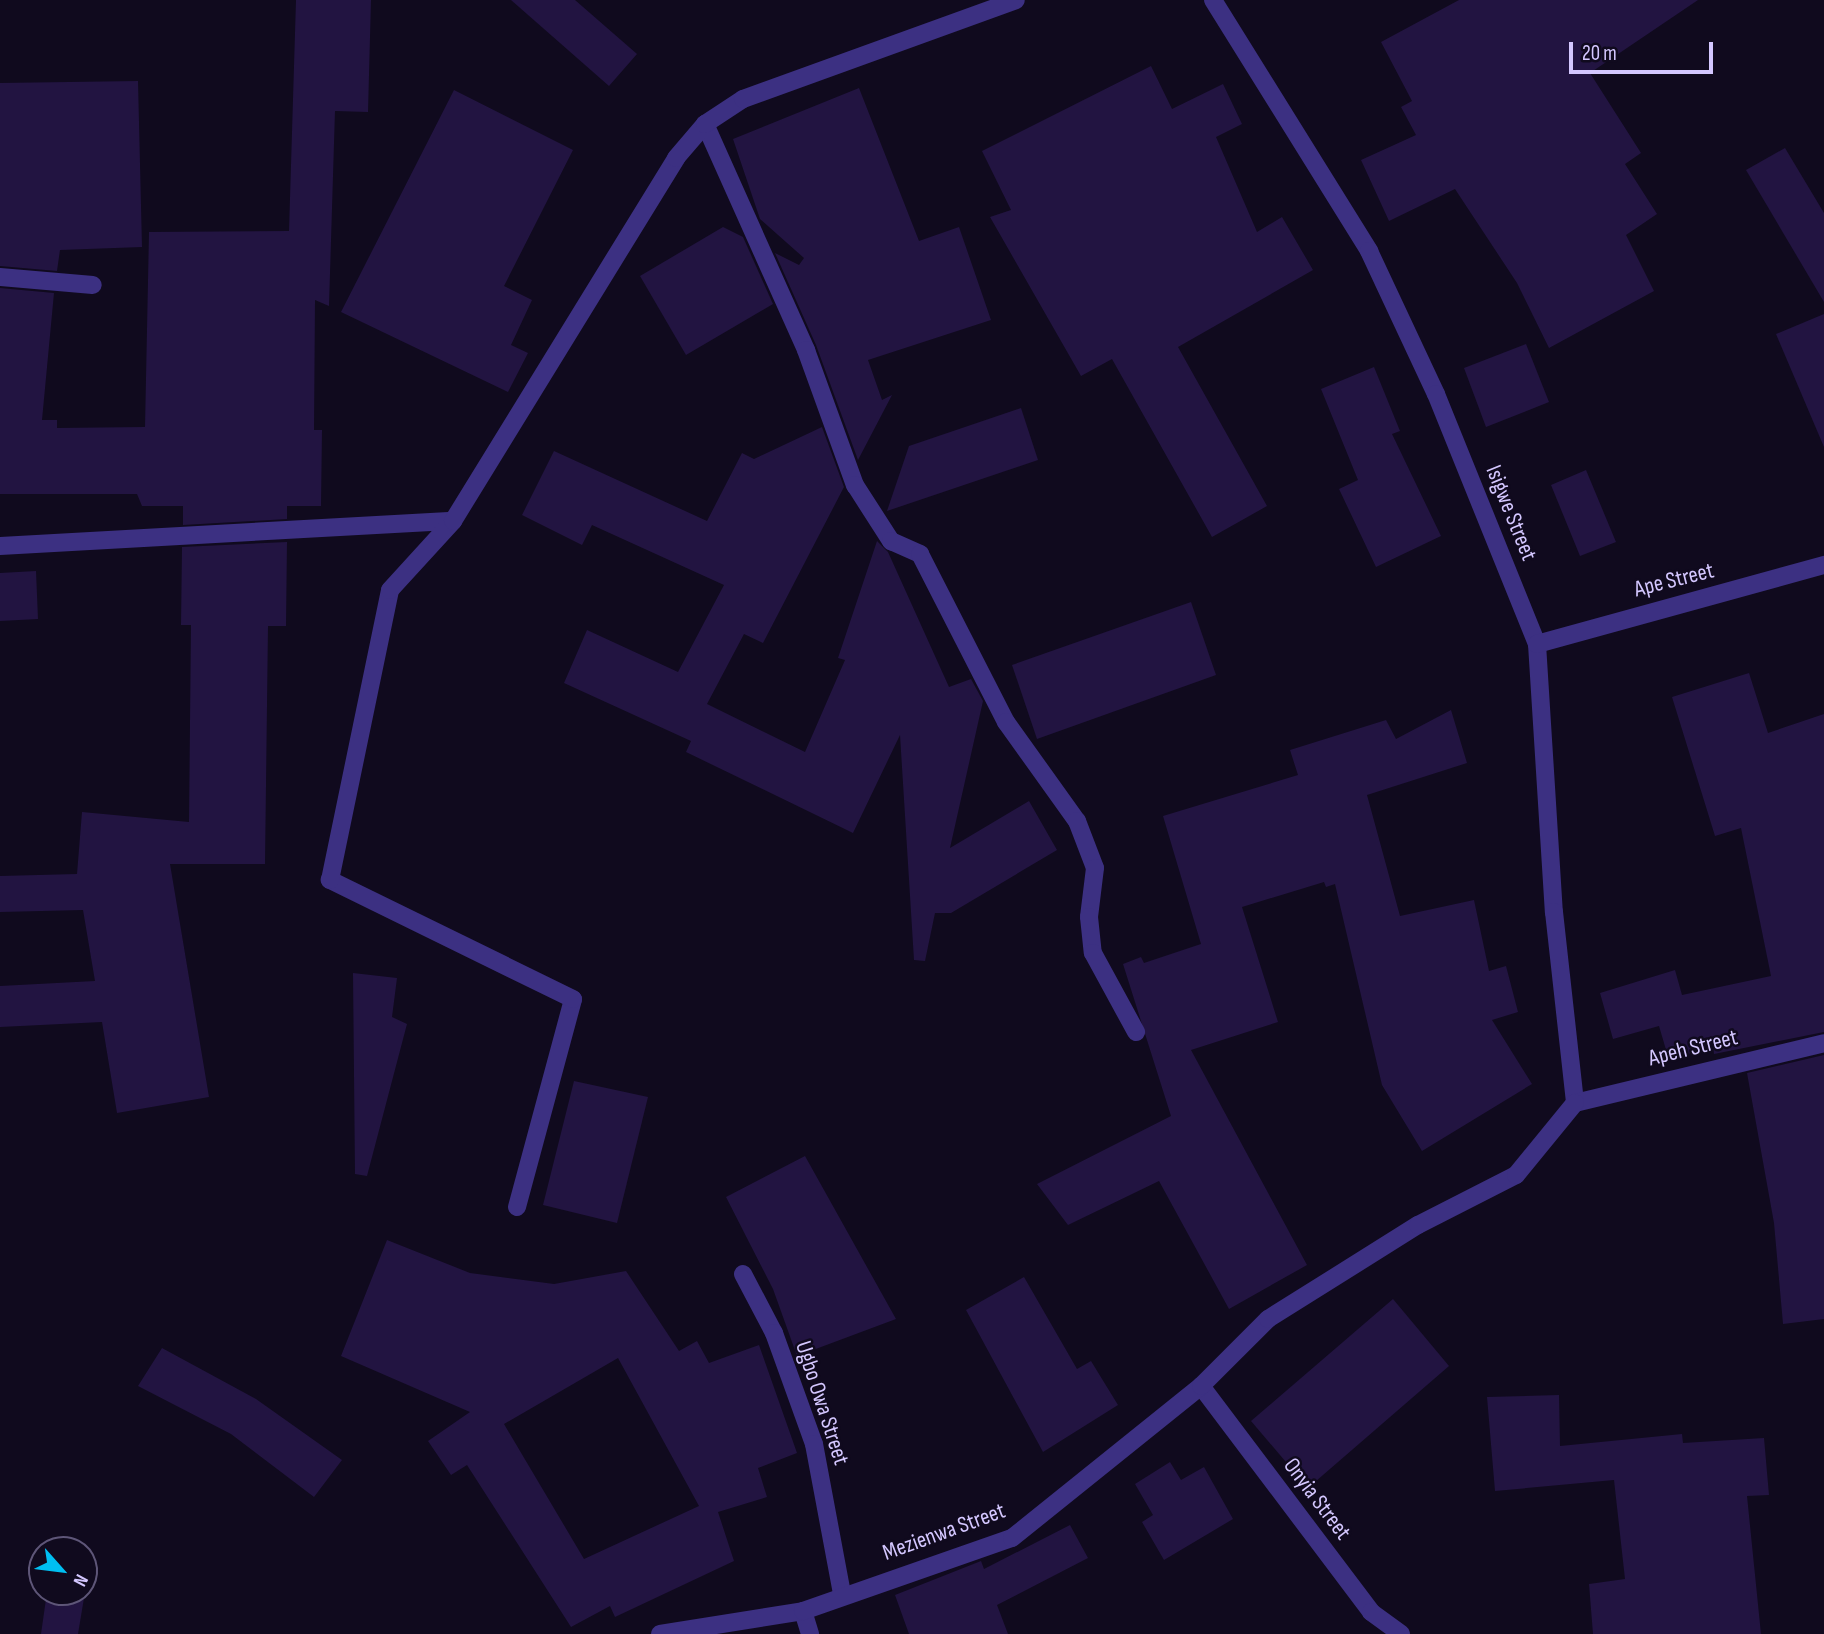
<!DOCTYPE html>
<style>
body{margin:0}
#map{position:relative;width:1824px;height:1634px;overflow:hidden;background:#100a1e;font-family:"Sofia Sans Condensed",sans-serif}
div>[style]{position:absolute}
.building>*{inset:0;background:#221441}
.minor>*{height:18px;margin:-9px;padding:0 9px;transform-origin:9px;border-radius:9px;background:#3c3082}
span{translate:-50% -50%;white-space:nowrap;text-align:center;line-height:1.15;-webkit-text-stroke:5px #100a1e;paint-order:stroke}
.street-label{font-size:23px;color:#d4c7ff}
.north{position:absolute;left:28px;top:1536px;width:70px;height:70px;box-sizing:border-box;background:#100a1e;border:2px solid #5e5678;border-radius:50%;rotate:118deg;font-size:19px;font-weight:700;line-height:28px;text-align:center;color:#d4c7ff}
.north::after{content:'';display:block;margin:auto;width:24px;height:32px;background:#00bff2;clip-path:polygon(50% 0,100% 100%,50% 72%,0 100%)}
.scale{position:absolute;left:1569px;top:42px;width:144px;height:32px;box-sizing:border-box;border:4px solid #d4c7ff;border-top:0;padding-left:9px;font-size:21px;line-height:24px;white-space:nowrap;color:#d4c7ff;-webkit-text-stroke:5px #100a1e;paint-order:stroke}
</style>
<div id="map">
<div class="building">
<i style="clip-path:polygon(296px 0,371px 0,368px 112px,335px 111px,329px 306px,315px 300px,314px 430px,322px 430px,321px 506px,287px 506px,287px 519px,183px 525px,183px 506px,142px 506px,137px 494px,0 494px,0 288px,54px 293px,42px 420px,57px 420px,57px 428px,145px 427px,149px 232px,289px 231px)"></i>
<i style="clip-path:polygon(511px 0,575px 0,637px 54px,609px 86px)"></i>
<i style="clip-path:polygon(1459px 0,1698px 0,1590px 73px,1641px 153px,1625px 164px,1657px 214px,1626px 235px,1654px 291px,1549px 348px,1517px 283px,1455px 189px,1389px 221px,1361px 160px,1416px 135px,1401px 107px,1412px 101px,1381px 42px)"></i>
<i style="clip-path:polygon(1151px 66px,1172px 109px,1223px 84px,1242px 124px,1216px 137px,1257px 232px,1282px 217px,1313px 270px,1178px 347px,1267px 506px,1212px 537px,1112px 359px,1081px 376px,990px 217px,1011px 210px,982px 151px)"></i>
<i style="clip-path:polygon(138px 81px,142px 247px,60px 250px,57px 271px,0 266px,0 83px)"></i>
<i style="clip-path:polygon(859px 88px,919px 241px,959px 227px,991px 320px,868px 360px,882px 400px,892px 395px,858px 460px,816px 345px,775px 253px,799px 265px,804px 258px,760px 219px,733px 139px)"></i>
<i style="clip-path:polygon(454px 90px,573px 150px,504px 286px,532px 300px,511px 345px,528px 353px,508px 392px,341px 312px)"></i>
<i style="clip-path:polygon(1785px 148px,1824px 213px,1824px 302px,1746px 170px)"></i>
<i style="clip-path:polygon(723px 227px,743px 237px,773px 304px,686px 355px,640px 276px)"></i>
<i style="clip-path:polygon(1824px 314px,1824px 447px,1776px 334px)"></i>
<i style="clip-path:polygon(1526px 344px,1549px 402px,1486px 427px,1464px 368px)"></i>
<i style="clip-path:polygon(1374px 367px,1400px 431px,1392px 434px,1441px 536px,1376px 567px,1339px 489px,1358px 480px,1321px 389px)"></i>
<i style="clip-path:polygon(1021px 408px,1038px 460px,887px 511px,909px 446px)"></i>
<i style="clip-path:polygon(822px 427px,844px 487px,763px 643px,744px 634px,707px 704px,805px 752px,845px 660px,838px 658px,877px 541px,888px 552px,949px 687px,971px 679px,983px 701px,950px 848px,1029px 801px,1057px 850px,951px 913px,935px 913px,925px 961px,914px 960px,900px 735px,853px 833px,686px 752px,691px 741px,564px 683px,587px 630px,678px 672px,724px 585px,592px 525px,582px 545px,522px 515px,554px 451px,707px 521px,742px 453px,754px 459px)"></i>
<i style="clip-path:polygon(1586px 470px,1616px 542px,1580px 556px,1551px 485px)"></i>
<i style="clip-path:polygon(287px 542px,286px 626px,268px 626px,265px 864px,170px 864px,209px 1097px,117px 1113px,102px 1022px,0 1027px,0 986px,95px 981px,83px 910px,0 912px,0 876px,77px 874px,82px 812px,189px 822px,191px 625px,181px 625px,182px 547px)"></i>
<i style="clip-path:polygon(36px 571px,38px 619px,0 621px,0 573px)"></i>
<i style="clip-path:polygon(1191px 602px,1216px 675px,1037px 739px,1012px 665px)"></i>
<i style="clip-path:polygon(1749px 673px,1768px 733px,1824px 714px,1824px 1032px,1714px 1054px,1713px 1046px,1669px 1060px,1659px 1026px,1613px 1039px,1600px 993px,1675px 970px,1682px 995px,1771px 976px,1741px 828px,1715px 836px,1672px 697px)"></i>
<i style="clip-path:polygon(1451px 710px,1467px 763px,1367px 795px,1400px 916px,1474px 900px,1489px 971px,1506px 966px,1518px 1012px,1492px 1020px,1532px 1084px,1422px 1151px,1382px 1085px,1335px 884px,1326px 887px,1324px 882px,1242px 907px,1278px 1022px,1191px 1050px,1307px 1265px,1229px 1309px,1159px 1181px,1068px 1225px,1037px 1184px,1171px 1116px,1123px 964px,1141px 957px,1144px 963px,1201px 944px,1163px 816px,1298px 775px,1290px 750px,1386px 720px,1396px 739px)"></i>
<i style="clip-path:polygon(353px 973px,397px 978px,392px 1017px,407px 1024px,367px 1176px,355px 1174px)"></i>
<i style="clip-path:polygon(1824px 1055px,1824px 1319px,1783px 1324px,1774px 1223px,1747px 1073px)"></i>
<i style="clip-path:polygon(574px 1081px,648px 1097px,617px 1223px,543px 1205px)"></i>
<i style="clip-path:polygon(805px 1156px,896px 1319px,797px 1356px,773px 1289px,726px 1197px)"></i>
<i style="clip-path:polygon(evenodd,387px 1240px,470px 1273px,554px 1284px,626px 1271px,679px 1351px,697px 1341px,709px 1363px,759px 1345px,797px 1453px,758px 1468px,767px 1497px,718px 1512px,734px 1561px,615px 1617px,610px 1606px,571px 1627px,467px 1465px,451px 1475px,428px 1441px,470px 1412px,341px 1356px,387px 1240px,618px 1358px,699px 1506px,584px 1559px,504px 1424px,618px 1358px)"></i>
<i style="clip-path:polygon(1024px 1277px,1077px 1369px,1091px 1361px,1118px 1405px,1043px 1452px,966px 1310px)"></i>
<i style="clip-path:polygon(1393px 1299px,1449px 1366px,1308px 1488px,1251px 1421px)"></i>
<i style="clip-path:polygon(162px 1348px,256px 1399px,342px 1460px,314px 1497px,231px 1434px,138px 1386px)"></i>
<i style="clip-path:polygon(1559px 1395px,1560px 1446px,1682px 1434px,1683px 1443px,1764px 1438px,1769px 1495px,1747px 1496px,1761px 1634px,1593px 1634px,1589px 1584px,1625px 1579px,1614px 1480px,1495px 1491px,1487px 1397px)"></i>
<i style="clip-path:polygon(1170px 1462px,1181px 1480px,1204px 1467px,1233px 1519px,1164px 1560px,1142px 1522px,1153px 1515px,1135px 1484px)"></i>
<i style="clip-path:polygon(1070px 1525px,1088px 1558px,997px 1605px,1008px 1634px,909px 1634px,895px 1595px,981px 1561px,984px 1569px)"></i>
<i style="clip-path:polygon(47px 1592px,85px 1592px,78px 1634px,41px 1634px)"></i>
</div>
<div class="minor">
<i style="left:1213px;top:0;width:296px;rotate:58.1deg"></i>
<i style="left:1369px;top:251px;width:158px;rotate:64.9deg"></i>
<i style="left:1436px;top:394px;width:270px;rotate:68deg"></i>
<i style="left:1537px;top:644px;width:269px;rotate:86.4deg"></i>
<i style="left:1554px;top:912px;width:192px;rotate:83.7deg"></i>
<i style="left:705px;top:124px;width:248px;rotate:65.9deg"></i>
<i style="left:806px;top:350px;width:144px;rotate:70.1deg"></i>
<i style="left:855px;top:485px;width:67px;rotate:57.3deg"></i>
<i style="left:891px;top:541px;width:32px;rotate:24deg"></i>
<i style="left:920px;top:554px;width:189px;rotate:62.9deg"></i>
<i style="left:1006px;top:722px;width:122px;rotate:54.4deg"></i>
<i style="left:1077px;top:821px;width:50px;rotate:69deg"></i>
<i style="left:1095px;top:868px;width:49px;rotate:97deg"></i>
<i style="left:1089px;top:917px;width:36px;rotate:84deg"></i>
<i style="left:1093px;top:953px;width:90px;rotate:61.4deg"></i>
<i style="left:0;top:277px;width:93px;rotate:4.9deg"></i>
<i style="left:0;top:546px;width:454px;rotate:-3.2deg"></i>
<i style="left:1537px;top:644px;width:298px;rotate:-15.4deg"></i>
<i style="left:1575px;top:1103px;width:256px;rotate:-13.5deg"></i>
<i style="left:517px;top:1207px;width:215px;rotate:-74.9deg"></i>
<i style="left:573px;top:999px;width:271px;rotate:-153.9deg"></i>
<i style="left:330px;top:880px;width:296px;rotate:-78.3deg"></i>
<i style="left:390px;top:590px;width:93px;rotate:-47.6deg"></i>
<i style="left:453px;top:521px;width:426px;rotate:-58.4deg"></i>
<i style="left:676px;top:158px;width:45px;rotate:-49.5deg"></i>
<i style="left:705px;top:124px;width:45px;rotate:-33.3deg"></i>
<i style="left:743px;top:99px;width:290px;rotate:-19.9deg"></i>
<i style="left:743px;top:1274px;width:67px;rotate:62.3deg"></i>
<i style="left:774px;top:1333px;width:118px;rotate:70.2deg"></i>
<i style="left:814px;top:1444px;width:153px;rotate:79.4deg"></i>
<i style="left:1201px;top:1386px;width:283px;rotate:53deg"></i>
<i style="left:1371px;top:1612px;width:37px;rotate:36deg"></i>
<i style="left:803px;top:1611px;width:24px;rotate:73deg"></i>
<i style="left:660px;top:1634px;width:145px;rotate:-9.1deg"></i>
<i style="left:803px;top:1611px;width:221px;rotate:-19.3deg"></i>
<i style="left:1012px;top:1538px;width:243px;rotate:-38.8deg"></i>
<i style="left:1201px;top:1386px;width:95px;rotate:-45deg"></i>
<i style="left:1268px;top:1319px;width:177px;rotate:-32.1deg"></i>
<i style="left:1418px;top:1225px;width:110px;rotate:-27deg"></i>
<i style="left:1516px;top:1175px;width:93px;rotate:-50.7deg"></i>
</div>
<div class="street-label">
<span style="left:1511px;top:513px;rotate:68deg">Isigwe Street</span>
<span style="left:1674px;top:580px;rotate:-14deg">Ape Street</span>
<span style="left:1693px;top:1048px;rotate:-14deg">Apeh Street</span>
<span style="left:822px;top:1403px;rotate:72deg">Ugbo Owa Street</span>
<span style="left:1317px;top:1499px;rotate:53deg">Onyia Street</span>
<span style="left:944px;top:1532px;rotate:-20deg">Mezienwa Street</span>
</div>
<div class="north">N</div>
<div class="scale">20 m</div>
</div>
